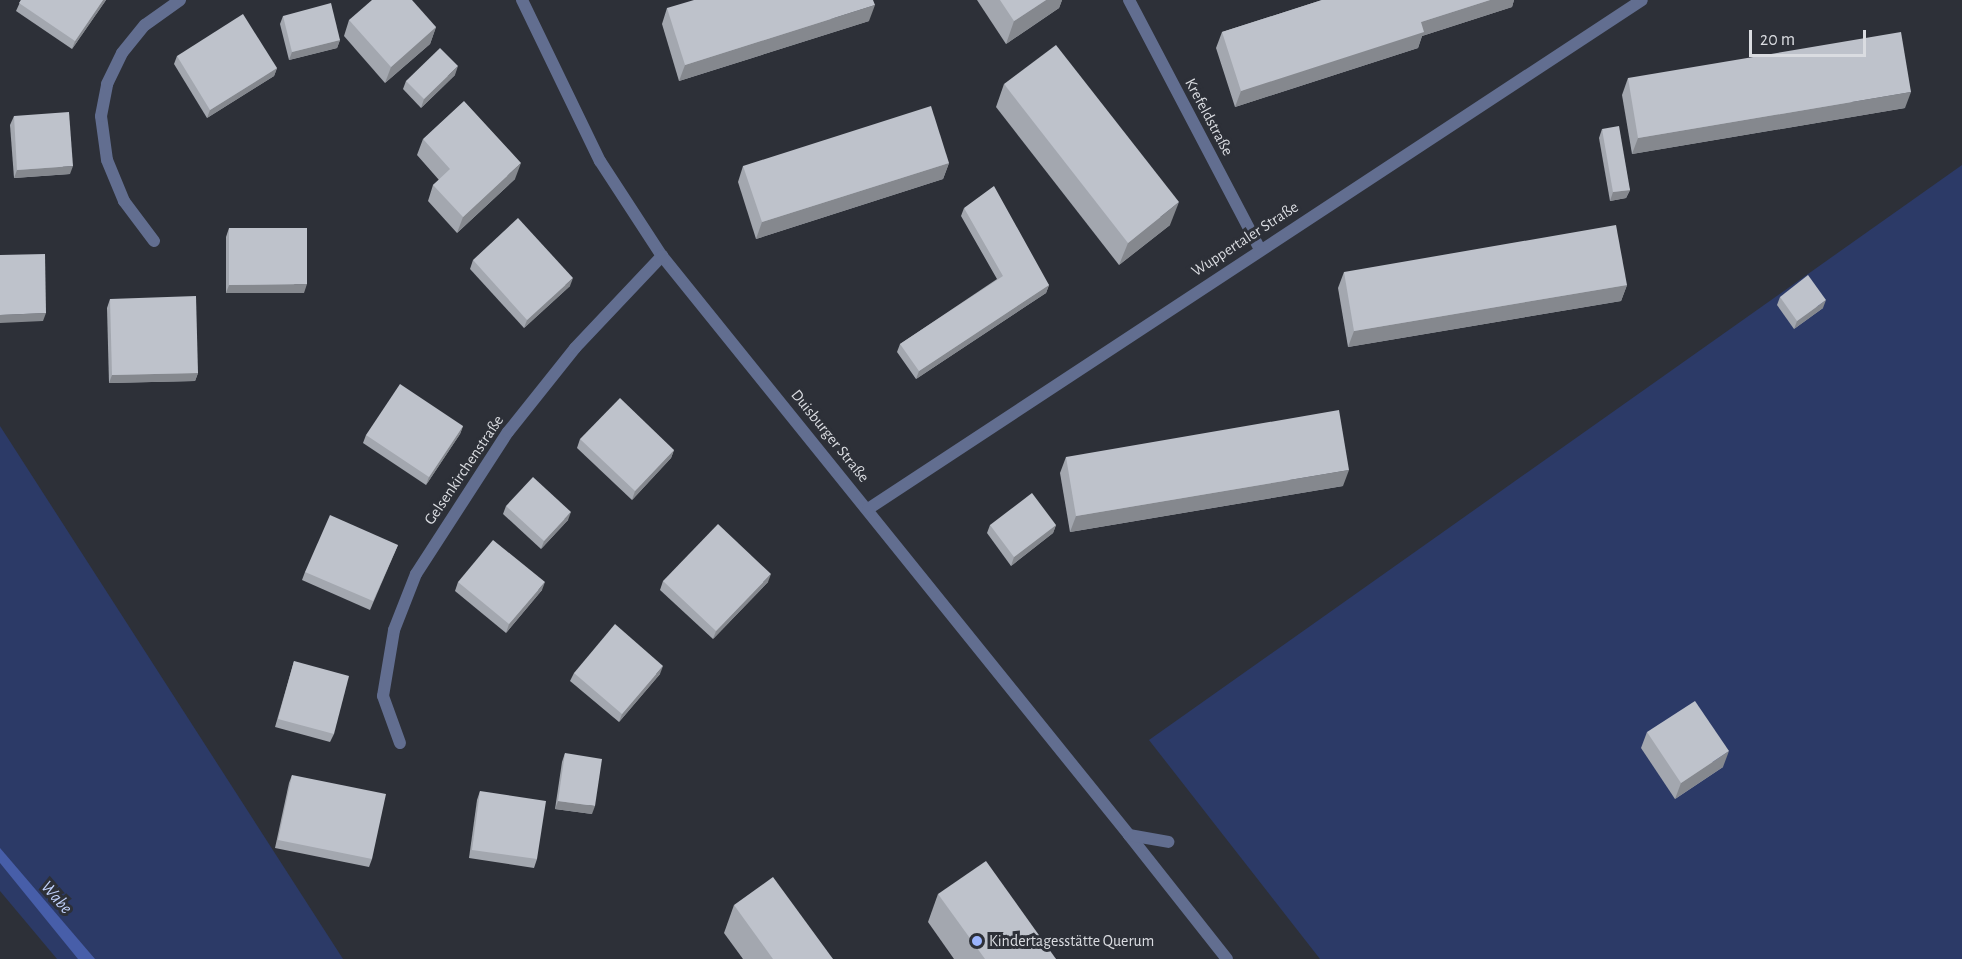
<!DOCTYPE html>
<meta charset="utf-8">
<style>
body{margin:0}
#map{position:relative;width:1962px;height:959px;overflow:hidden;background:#2d3038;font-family:"Alegreya Sans",sans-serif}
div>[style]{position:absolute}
.green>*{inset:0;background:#2c3a67}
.water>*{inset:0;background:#475ea9}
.service>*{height:12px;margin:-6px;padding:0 6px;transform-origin:6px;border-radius:6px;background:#626e90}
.minor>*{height:12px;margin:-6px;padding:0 6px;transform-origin:6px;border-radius:6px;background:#626e90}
.wall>*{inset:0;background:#a3a7af}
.shaded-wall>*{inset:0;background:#85888e}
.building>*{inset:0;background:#bec2cb}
.dots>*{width:16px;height:16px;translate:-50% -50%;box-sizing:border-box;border:3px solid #2d3038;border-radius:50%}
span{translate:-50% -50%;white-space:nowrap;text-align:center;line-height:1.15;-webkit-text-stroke:6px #2d3038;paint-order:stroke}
.street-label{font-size:16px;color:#dadce1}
.poi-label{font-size:16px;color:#dadce1}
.left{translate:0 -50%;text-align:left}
.water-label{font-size:18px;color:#c0d0fa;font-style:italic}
.scale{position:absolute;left:1749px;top:30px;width:117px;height:27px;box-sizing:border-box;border:3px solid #dadce1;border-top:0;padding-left:8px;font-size:18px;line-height:21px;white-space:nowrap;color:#dadce1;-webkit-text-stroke:4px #2d3038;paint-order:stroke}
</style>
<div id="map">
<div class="green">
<i style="clip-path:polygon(1962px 165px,1962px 959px,1320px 959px,1149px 740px)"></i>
<i style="clip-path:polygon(0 426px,343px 959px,57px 959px,0 891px)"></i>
</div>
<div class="water">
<i style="clip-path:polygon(0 848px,95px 959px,78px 959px,0 863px)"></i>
</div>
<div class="service">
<i style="left:1129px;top:835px;width:158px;rotate:51.7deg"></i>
</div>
<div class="minor">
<i style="left:522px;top:0;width:179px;rotate:64.2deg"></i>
<i style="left:600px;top:161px;width:113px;rotate:56.9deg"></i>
<i style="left:662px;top:256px;width:744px;rotate:51.11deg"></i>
<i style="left:1129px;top:835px;width:40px;rotate:10deg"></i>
<i style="left:1129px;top:0;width:281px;rotate:62.3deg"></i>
<i style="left:154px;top:241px;width:50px;rotate:-126.9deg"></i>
<i style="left:124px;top:201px;width:44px;rotate:-112.5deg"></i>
<i style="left:107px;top:160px;width:44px;rotate:-97.8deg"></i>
<i style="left:101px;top:116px;width:33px;rotate:-79deg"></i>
<i style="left:107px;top:84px;width:34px;rotate:-64deg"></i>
<i style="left:122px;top:53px;width:36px;rotate:-51deg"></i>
<i style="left:145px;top:25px;width:43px;rotate:-35.5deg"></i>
<i style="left:868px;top:509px;width:926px;rotate:-33.33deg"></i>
<i style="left:400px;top:743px;width:50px;rotate:-109.9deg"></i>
<i style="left:383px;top:696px;width:67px;rotate:-80.5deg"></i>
<i style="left:394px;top:630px;width:60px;rotate:-68.6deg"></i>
<i style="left:416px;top:574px;width:169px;rotate:-57.1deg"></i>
<i style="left:508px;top:432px;width:107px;rotate:-51.4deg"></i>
<i style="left:575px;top:348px;width:127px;rotate:-46.6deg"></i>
</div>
<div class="wall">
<i style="clip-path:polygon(21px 0,106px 0,72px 49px,16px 11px)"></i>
<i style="clip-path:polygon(977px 0,1062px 0,1059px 8px,1006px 44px)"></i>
<i style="clip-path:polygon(1322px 0,1514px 0,1512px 7px,1422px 36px,1418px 48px,1235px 107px,1216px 48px,1222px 32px)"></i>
<i style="clip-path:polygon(667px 8px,869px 21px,679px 81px,662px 24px)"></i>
<i style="clip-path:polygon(283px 16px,340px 40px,337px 48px,289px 60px,280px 24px)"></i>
<i style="clip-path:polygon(349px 20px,436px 27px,430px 44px,385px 83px,344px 36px)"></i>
<i style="clip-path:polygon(177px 56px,277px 68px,274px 76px,207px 118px,174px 64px)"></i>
<i style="clip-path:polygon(455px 75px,421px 108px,403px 89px,406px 81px)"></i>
<i style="clip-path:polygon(1628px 78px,1905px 108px,1632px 154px,1622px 95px)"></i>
<i style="clip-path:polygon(1004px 84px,1170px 225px,1119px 265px,996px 107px)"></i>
<i style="clip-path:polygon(14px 116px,70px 174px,14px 178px,10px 125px)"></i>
<i style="clip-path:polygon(1602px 129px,1630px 190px,1626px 198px,1610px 201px,1599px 138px)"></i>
<i style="clip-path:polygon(423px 139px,515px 179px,457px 233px,428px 201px,433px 185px,439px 180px,417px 155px)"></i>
<i style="clip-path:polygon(949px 163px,943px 179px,756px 239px,738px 182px,743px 166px)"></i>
<i style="clip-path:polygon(964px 208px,1049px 285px,1046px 293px,916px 379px,897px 352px,900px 344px,997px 279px,961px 216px)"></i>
<i style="clip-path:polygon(229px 228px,304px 293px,226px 293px,226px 237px)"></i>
<i style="clip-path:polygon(473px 260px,570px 286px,524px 328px,470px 269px)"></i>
<i style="clip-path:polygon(1344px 272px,1627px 285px,1621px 301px,1348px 347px,1338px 288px)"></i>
<i style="clip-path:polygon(1780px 297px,1823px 308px,1794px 329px,1777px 305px)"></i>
<i style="clip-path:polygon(110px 299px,198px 373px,195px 381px,109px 383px,107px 308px)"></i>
<i style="clip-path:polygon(463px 426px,460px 434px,426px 485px,363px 443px,366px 435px)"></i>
<i style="clip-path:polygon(580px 439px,674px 450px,671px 458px,632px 500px,577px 448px)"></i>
<i style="clip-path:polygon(1066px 457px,1343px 486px,1070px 532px,1060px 473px)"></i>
<i style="clip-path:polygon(506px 506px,568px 520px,541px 549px,503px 514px)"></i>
<i style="clip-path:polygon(990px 525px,1056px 525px,1053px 533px,1011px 566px,987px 533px)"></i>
<i style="clip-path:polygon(398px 545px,370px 610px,302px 580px,305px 572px)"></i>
<i style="clip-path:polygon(663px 581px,768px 582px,713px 639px,660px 590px)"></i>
<i style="clip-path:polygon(458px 582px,542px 590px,506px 633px,455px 591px)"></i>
<i style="clip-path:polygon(294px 661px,334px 734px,330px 742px,275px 727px)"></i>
<i style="clip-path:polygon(574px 673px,660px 674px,619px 722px,570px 681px)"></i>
<i style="clip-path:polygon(1647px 732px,1723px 767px,1675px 799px,1641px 748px)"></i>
<i style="clip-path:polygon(565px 753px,592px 814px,555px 809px,562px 762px)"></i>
<i style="clip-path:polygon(292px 775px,372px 859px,369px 867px,275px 848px,289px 783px)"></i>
<i style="clip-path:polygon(480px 791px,537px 859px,534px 868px,469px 858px,477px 800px)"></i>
<i style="clip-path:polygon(938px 894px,1056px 959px,954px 959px,928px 922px)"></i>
<i style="clip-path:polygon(734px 905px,833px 959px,743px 959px,724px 933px)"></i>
</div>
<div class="shaded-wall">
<i style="clip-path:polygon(103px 0,106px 0,72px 49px,75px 41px)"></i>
<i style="clip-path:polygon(1046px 0,1062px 0,1059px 8px,1006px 44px,1014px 21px)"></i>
<i style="clip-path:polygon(1490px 0,1514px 0,1512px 7px,1422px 36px,1418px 48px,1235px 107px,1241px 91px,1421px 22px)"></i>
<i style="clip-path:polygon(875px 5px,869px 21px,679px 81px,685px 65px)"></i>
<i style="clip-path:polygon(436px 27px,430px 44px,385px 83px,391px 67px)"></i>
<i style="clip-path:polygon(340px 40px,337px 48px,289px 60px,292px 52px)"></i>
<i style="clip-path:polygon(458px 66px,455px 75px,421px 108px,424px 99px)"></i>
<i style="clip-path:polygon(277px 68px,274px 76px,207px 118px,210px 110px)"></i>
<i style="clip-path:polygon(1911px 92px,1905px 108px,1632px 154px,1638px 138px)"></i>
<i style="clip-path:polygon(521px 163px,515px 179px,457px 233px,463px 217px)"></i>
<i style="clip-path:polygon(949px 163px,943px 179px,756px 239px,762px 222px)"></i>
<i style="clip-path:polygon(73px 166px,70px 174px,14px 178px,17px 170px)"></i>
<i style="clip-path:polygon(1630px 190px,1626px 198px,1610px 201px,1613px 192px)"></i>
<i style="clip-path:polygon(1179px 202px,1170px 225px,1119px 265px,1128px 243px)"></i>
<i style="clip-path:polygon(573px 278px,570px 286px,524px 328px,527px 320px)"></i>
<i style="clip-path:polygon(307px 284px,304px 293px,226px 293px,229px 285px)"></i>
<i style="clip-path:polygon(1049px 285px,1046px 293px,916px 379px,919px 371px)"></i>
<i style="clip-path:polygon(1627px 285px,1621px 301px,1348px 347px,1354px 331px)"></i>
<i style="clip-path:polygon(1826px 300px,1823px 308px,1794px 329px,1797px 321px)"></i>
<i style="clip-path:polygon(46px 313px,43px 321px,0 323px,0 315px)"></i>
<i style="clip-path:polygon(198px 373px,195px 381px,109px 383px,112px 375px)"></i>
<i style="clip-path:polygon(463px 426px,460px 434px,426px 485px,429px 477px)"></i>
<i style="clip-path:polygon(674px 450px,671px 458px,632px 500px,635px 491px)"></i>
<i style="clip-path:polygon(1349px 470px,1343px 486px,1070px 532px,1076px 516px)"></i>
<i style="clip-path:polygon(571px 512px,568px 520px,541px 549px,544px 541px)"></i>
<i style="clip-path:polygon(1056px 525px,1053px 533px,1011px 566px,1014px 557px)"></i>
<i style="clip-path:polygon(771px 574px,768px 582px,713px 639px,716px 631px)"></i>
<i style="clip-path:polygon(545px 582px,542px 590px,506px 633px,509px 624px)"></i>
<i style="clip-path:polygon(663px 666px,660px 674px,619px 722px,622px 714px)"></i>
<i style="clip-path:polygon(1729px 751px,1723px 767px,1675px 799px,1681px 783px)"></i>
<i style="clip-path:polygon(558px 801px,595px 806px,592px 814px,555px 809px)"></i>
</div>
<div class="building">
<i style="clip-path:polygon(21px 0,103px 0,75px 41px,19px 3px)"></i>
<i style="clip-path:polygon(372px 0,412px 0,436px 27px,391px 67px,349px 20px)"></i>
<i style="clip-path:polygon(694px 0,873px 0,875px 5px,685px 65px,667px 8px)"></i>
<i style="clip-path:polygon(1000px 0,1046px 0,1014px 21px)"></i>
<i style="clip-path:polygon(1322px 0,1490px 0,1421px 22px,1424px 32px,1241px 91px,1222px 32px)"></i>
<i style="clip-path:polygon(331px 3px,340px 40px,292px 52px,283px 16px)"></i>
<i style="clip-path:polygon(243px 14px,277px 68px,210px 110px,177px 56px)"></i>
<i style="clip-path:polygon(1901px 32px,1911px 92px,1638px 138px,1628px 78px)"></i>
<i style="clip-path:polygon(1056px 45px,1179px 202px,1128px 243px,1004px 84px)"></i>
<i style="clip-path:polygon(440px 48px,458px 66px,424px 99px,406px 81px)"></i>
<i style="clip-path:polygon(464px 101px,521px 163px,463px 217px,433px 185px,450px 169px,423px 139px)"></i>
<i style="clip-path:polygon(931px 106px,949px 163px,762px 222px,743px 166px)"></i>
<i style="clip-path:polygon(69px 112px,73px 166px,17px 170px,14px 116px)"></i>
<i style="clip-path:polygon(1619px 126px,1630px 190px,1613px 192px,1602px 129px)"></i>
<i style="clip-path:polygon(994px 186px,1049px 285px,919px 371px,900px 344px,1003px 276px,964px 208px)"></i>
<i style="clip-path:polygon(518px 218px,573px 278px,527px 320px,473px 260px)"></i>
<i style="clip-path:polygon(1616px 225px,1627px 285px,1354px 331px,1344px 272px)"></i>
<i style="clip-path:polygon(229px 228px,307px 228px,307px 284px,229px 285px)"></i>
<i style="clip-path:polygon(45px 254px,46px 313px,0 315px,0 255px)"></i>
<i style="clip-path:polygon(1808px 275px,1826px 300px,1797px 321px,1780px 297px)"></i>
<i style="clip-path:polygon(196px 296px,198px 373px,112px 375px,110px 299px)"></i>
<i style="clip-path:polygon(400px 384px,463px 426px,429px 477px,366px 435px)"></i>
<i style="clip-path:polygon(620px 398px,674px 450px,635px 491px,580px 439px)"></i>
<i style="clip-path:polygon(1339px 410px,1349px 470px,1076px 516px,1066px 457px)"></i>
<i style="clip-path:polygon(533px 477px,571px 512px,544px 541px,506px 506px)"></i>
<i style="clip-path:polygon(1032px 493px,1056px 525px,1014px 557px,990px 525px)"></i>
<i style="clip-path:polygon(330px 515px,398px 545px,373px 601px,305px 572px)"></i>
<i style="clip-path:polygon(718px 524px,771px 574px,716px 631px,663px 581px)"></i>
<i style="clip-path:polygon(493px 540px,545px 582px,509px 624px,458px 582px)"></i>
<i style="clip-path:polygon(615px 624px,663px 666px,622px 714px,574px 673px)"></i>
<i style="clip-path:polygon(294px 661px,349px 676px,334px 734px,278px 719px)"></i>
<i style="clip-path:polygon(1695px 701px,1729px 751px,1681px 783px,1647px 732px)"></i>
<i style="clip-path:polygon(565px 753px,602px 759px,595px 806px,558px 801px)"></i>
<i style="clip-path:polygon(292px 775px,386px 794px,372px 859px,278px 840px)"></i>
<i style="clip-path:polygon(480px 791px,546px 801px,537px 859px,472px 850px)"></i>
<i style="clip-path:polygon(986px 861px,1056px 959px,985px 959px,938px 894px)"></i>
<i style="clip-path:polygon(773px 877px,833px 959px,773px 959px,734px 905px)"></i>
</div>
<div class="dots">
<i style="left:977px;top:941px;background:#9bb4fd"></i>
</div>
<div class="street-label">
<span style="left:1209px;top:117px;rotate:62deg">Krefeldstraße</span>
<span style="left:1245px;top:239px;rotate:-33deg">Wuppertaler Straße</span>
<span style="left:830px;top:436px;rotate:51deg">Duisburger Straße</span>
<span style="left:464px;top:470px;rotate:-56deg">Gelsenkirchenstraße</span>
</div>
<div class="poi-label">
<span class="left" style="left:989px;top:941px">Kindertagesstätte Querum</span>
</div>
<div class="water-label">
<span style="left:56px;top:898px;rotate:49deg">Wabe</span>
</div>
<div class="scale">20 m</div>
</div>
